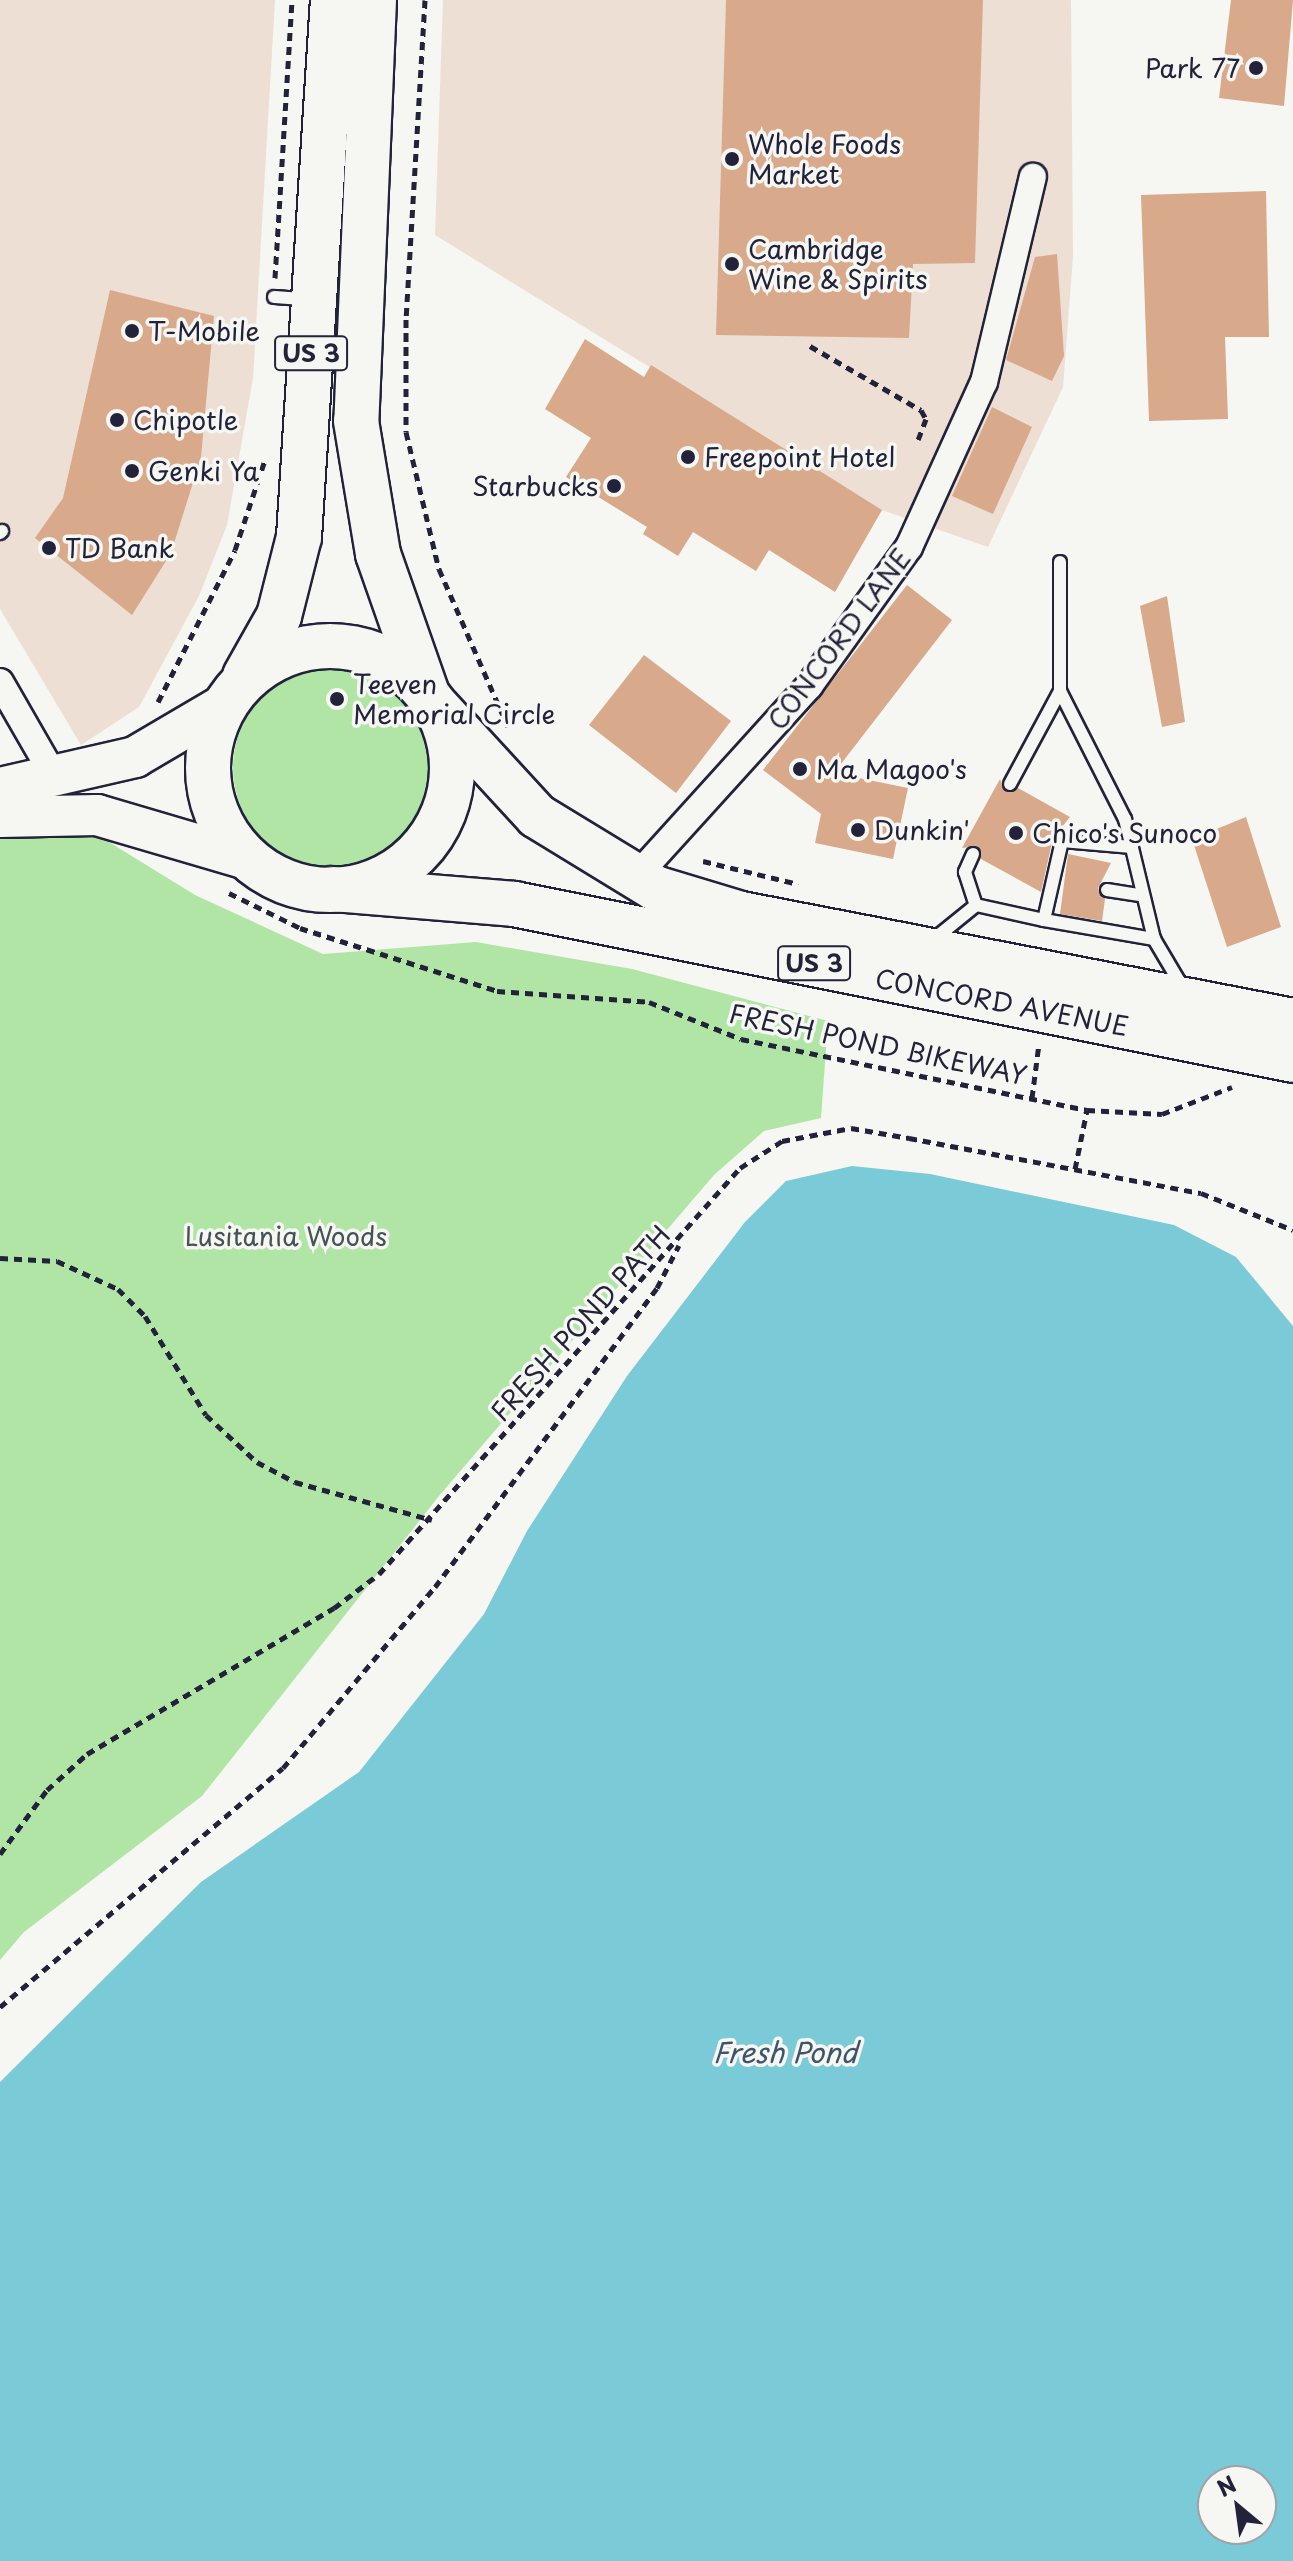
<!DOCTYPE html>
<style>
body{margin:0}
#map{position:relative;width:1293px;height:2561px;overflow:hidden;background:#f6f6f2;font-family:"Playpen Sans",sans-serif}
div>[style]{position:absolute}
.built>*{inset:0;background:#eddfd3}
.green>*{inset:0;background:#b1e5a6}
.round{border-radius:50%}
.water>*{inset:0;background:#7bcad7}
.building>*{inset:0;background:#d8a98a}
.path>*{height:5px;margin-top:-2.5px;transform-origin:0;background:repeating-linear-gradient(90deg,#22223b 0 8px,transparent 0 14px)}
.roads{filter:drop-shadow(2px 0 #22223b) drop-shadow(-2px 0 #22223b) drop-shadow(0 2px #22223b) drop-shadow(0 -2px #22223b)}
.lane>*{height:12px;margin:-6px;padding:0 6px;transform-origin:6px;border-radius:6px;background:#f6f6f2}
.street>*{height:26px;margin:-13px;padding:0 13px;transform-origin:13px;border-radius:13px;background:#f6f6f2}
.primary>*{height:40px;margin:-20px;padding:0 20px;transform-origin:20px;border-radius:20px;background:#f6f6f2}
.highway>*{height:44px;margin:-22px;padding:0 22px;transform-origin:22px;border-radius:22px;background:#f6f6f2}
.highway>.ring{margin:-22px;padding:0;box-sizing:content-box;background:none;border:44px solid #f6f6f2;border-radius:50%}
.dots>*{width:22px;height:22px;translate:-50% -50%;box-sizing:border-box;border:4px solid #f6f6f2;border-radius:50%}
span{translate:-50% -50%;white-space:nowrap;text-align:center;line-height:1.15;-webkit-text-stroke:7px #f6f6f2;paint-order:stroke}
.shield-label span{padding:2px 6px;background:#f6f6f2;border:2px solid;border-radius:6px;-webkit-text-stroke-width:0}
.shield-label{font-size:24px;color:#22223b;font-weight:700}
.poi-label{font-size:26px;color:#22223b}
.right{translate:-100% -50%;text-align:right}
.left{translate:0 -50%;text-align:left}
.street-label{font-size:26px;color:#22223b}
.park-label{font-size:26px;color:#465356}
.water-label{font-size:28px;color:#3d546a;font-style:italic}
.north{position:absolute;left:1197px;top:2465px;width:80px;height:80px;box-sizing:border-box;background:#f6f6f2;border:2px solid #a1a1a9;border-radius:50%;rotate:331deg;font-size:22px;font-weight:700;line-height:32px;text-align:center;color:#22223b}
.north::after{content:'';display:block;margin:auto;width:28px;height:36px;background:#22223b;clip-path:polygon(50% 0,100% 100%,50% 72%,0 100%)}
</style>
<div id="map">
<div class="built">
<i style="clip-path:polygon(0 0,275px 0,253px 378px,227px 525px,199px 596px,139px 707px,81px 745px,0 609px)"></i>
<i style="clip-path:polygon(443px 0,1071px 0,1073px 256px,1063px 387px,988px 547px,882px 510px,435px 235px)"></i>
</div>
<div class="green">
<i class="round" style="left:233px;top:669px;width:198px;height:198px"></i>
<i style="clip-path:polygon(70px 818px,195px 895px,323px 954px,476px 942px,632px 969px,828px 1021px,821px 1118px,764px 1131px,714px 1175px,439px 1496px,202px 1796px,24px 1932px,0 1960px,0 827px)"></i>
</div>
<div class="water">
<i style="clip-path:polygon(evenodd,852px 1166px,930px 1174px,1174px 1225px,1236px 1257px,1293px 1326px,1293px 2561px,0 2561px,0 2082px,201px 1882px,359px 1772px,484px 1614px,527px 1531px,627px 1376px,745px 1222px,786px 1181px,852px 1166px,1213px 2481px,1261px 2481px,1261px 2529px,1213px 2529px,1213px 2481px)"></i>
</div>
<div class="building">
<i style="clip-path:polygon(726px 0,983px 0,975px 263px,913px 264px,909px 338px,716px 335px)"></i>
<i style="clip-path:polygon(1231px 0,1293px 0,1284px 106px,1219px 98px)"></i>
<i style="clip-path:polygon(1266px 191px,1269px 337px,1225px 337px,1228px 419px,1149px 421px,1141px 195px)"></i>
<i style="clip-path:polygon(1057px 254px,1064px 356px,1052px 381px,1006px 360px,1035px 257px)"></i>
<i style="clip-path:polygon(110px 290px,214px 316px,201px 457px,171px 553px,132px 615px,35px 538px,63px 498px)"></i>
<i style="clip-path:polygon(585px 339px,644px 377px,651px 365px,882px 510px,835px 592px,769px 550px,756px 571px,693px 532px,678px 556px,643px 534px,647px 527px,566px 477px,591px 438px,545px 409px)"></i>
<i style="clip-path:polygon(992px 407px,1032px 427px,993px 514px,952px 496px)"></i>
<i style="clip-path:polygon(907px 585px,952px 620px,834px 773px,908px 788px,893px 859px,815px 843px,821px 814px,763px 770px)"></i>
<i style="clip-path:polygon(1167px 596px,1185px 722px,1162px 727px,1140px 606px)"></i>
<i style="clip-path:polygon(644px 655px,731px 721px,676px 793px,589px 725px)"></i>
<i style="clip-path:polygon(1000px 779px,1005px 791px,1018px 788px,1070px 817px,1053px 838px,1041px 892px,981px 859px,977px 846px,962px 848px)"></i>
<i style="clip-path:polygon(1246px 817px,1281px 927px,1227px 947px,1192px 839px)"></i>
<i style="clip-path:polygon(1068px 854px,1111px 863px,1098px 888px,1105px 899px,1102px 921px,1060px 914px)"></i>
</div>
<div class="path">
<i style="left:425px;top:0;width:320px;rotate:93.4deg"></i>
<i style="left:406px;top:319px;width:113px;rotate:90deg"></i>
<i style="left:406px;top:432px;width:141px;rotate:76.5deg"></i>
<i style="left:439px;top:569px;width:172px;rotate:66.4deg"></i>
<i style="left:275px;top:278px;width:279px;rotate:-86.5deg"></i>
<i style="left:810px;top:346px;width:128px;rotate:30deg"></i>
<i style="left:921px;top:410px;width:10px;rotate:61deg"></i>
<i style="left:926px;top:419px;width:22px;rotate:111deg"></i>
<i style="left:158px;top:702px;width:170px;rotate:-63.1deg"></i>
<i style="left:235px;top:550px;width:95px;rotate:-71.6deg"></i>
<i style="left:703px;top:861px;width:98px;rotate:13.6deg"></i>
<i style="left:229px;top:893px;width:79px;rotate:26.2deg"></i>
<i style="left:300px;top:928px;width:207px;rotate:17.7deg"></i>
<i style="left:497px;top:991px;width:152px;rotate:4.1deg"></i>
<i style="left:649px;top:1002px;width:99px;rotate:21.9deg"></i>
<i style="left:741px;top:1039px;width:353px;rotate:11.6deg"></i>
<i style="left:1087px;top:1110px;width:75px;rotate:3.1deg"></i>
<i style="left:1162px;top:1114px;width:75px;rotate:-21.1deg"></i>
<i style="left:1032px;top:1098px;width:55px;rotate:-82.7deg"></i>
<i style="left:1075px;top:1169px;width:60px;rotate:-78.5deg"></i>
<i style="left:0;top:1258px;width:57px;rotate:3deg"></i>
<i style="left:57px;top:1261px;width:67px;rotate:24.7deg"></i>
<i style="left:118px;top:1289px;width:38px;rotate:45deg"></i>
<i style="left:145px;top:1316px;width:116px;rotate:58.4deg"></i>
<i style="left:206px;top:1415px;width:69px;rotate:42.7deg"></i>
<i style="left:257px;top:1462px;width:43px;rotate:27.8deg"></i>
<i style="left:295px;top:1482px;width:142px;rotate:15.5deg"></i>
<i style="left:0;top:1854px;width:79px;rotate:-53.7deg"></i>
<i style="left:47px;top:1790px;width:54px;rotate:-42deg"></i>
<i style="left:87px;top:1754px;width:287px;rotate:-30.6deg"></i>
<i style="left:334px;top:1608px;width:56px;rotate:-37.1deg"></i>
<i style="left:379px;top:1574px;width:543px;rotate:-48.36deg"></i>
<i style="left:740px;top:1168px;width:50px;rotate:-32.7deg"></i>
<i style="left:782px;top:1141px;width:70px;rotate:-10.7deg"></i>
<i style="left:851px;top:1128px;width:59px;rotate:9.8deg"></i>
<i style="left:909px;top:1138px;width:297px;rotate:10.7deg"></i>
<i style="left:1201px;top:1193px;width:99px;rotate:21.9deg"></i>
<i style="left:0;top:2007px;width:370px;rotate:-40.2deg"></i>
<i style="left:283px;top:1768px;width:236px;rotate:-50deg"></i>
<i style="left:435px;top:1587px;width:372px;rotate:-53.4deg"></i>
<i style="left:657px;top:1288px;width:48px;rotate:-62.9deg"></i>
</div>
<div class="roads">
<div class="lane">
<i style="left:274px;top:297px;width:32px;rotate:4deg"></i>
<i style="left:0;top:533px;width:3px;rotate:-45deg"></i>
<i style="left:1060px;top:562px;width:129px;rotate:90deg"></i>
<i style="left:1060px;top:691px;width:144px;rotate:63.1deg"></i>
<i style="left:1125px;top:819px;width:123px;rotate:76.4deg"></i>
<i style="left:1154px;top:939px;width:57px;rotate:59.4deg"></i>
<i style="left:1010px;top:784px;width:106px;rotate:-61.7deg"></i>
<i style="left:973px;top:854px;width:20px;rotate:114deg"></i>
<i style="left:965px;top:872px;width:35px;rotate:72deg"></i>
<i style="left:1107px;top:890px;width:33px;rotate:9deg"></i>
<i style="left:1044px;top:920px;width:112px;rotate:9.8deg"></i>
<i style="left:933px;top:940px;width:55px;rotate:-39.1deg"></i>
<i style="left:976px;top:905px;width:70px;rotate:12.4deg"></i>
<i style="left:1044px;top:920px;width:81px;rotate:-77.2deg"></i>
<i style="left:1062px;top:841px;width:70px;rotate:4.9deg"></i>
</div>
<div class="street">
<i style="left:0;top:682px;width:108px;rotate:60.1deg"></i>
<i style="left:634px;top:879px;width:261px;rotate:-47.8deg"></i>
<i style="left:809px;top:686px;width:171px;rotate:-54.3deg"></i>
<i style="left:909px;top:547px;width:181px;rotate:-65.6deg"></i>
<i style="left:984px;top:382px;width:211px;rotate:-76.6deg"></i>
</div>
<div class="primary">
<i style="left:0;top:788px;width:139px;rotate:-12.9deg"></i>
<i style="left:135px;top:757px;width:107px;rotate:-30.4deg"></i>
<i style="left:0;top:817px;width:97px;rotate:-1.2deg"></i>
<i style="left:97px;top:815px;width:159px;rotate:16.4deg"></i>
</div>
<div class="highway">
<i style="left:374px;top:0;width:421px;rotate:92.4deg"></i>
<i style="left:356px;top:421px;width:135px;rotate:80.6deg"></i>
<i style="left:378px;top:554px;width:145px;rotate:70.7deg"></i>
<i class="ring" style="left:208px;top:646px;width:200px;height:200px"></i>
<i style="left:245px;top:676px;width:69px;rotate:-60.5deg"></i>
<i style="left:279px;top:616px;width:81px;rotate:-75.8deg"></i>
<i style="left:299px;top:537px;width:538px;rotate:-86.38deg"></i>
<i style="left:434px;top:704px;width:152px;rotate:47.4deg"></i>
<i style="left:537px;top:816px;width:138px;rotate:31.4deg"></i>
<i style="left:655px;top:888px;width:90px;rotate:16.8deg"></i>
<i style="left:741px;top:914px;width:562px;rotate:10.97deg"></i>
<i style="left:332px;top:889px;width:183px;rotate:4.7deg"></i>
<i style="left:514px;top:904px;width:794px;rotate:11.32deg"></i>
</div>
</div>
<div class="dots">
<i style="left:1256px;top:68px;background:#22223b"></i>
<i style="left:732px;top:159px;background:#22223b"></i>
<i style="left:732px;top:264px;background:#22223b"></i>
<i style="left:132px;top:331px;background:#22223b"></i>
<i style="left:117px;top:420px;background:#22223b"></i>
<i style="left:688px;top:457px;background:#22223b"></i>
<i style="left:132px;top:471px;background:#22223b"></i>
<i style="left:614px;top:486px;background:#22223b"></i>
<i style="left:49px;top:548px;background:#22223b"></i>
<i style="left:337px;top:699px;background:#22223b"></i>
<i style="left:800px;top:769px;background:#22223b"></i>
<i style="left:858px;top:830px;background:#22223b"></i>
<i style="left:1016px;top:833px;background:#22223b"></i>
</div>
<div class="shield-label">
<span style="left:311px;top:353px">US 3</span>
<span style="left:814px;top:963px">US 3</span>
</div>
<div class="poi-label">
<span class="right" style="left:1240px;top:68px">Park 77</span>
<span class="left" style="left:748px;top:159px">Whole Foods<br>Market</span>
<span class="left" style="left:748px;top:264px">Cambridge<br>Wine &amp; Spirits</span>
<span class="left" style="left:148px;top:331px">T-Mobile</span>
<span class="left" style="left:133px;top:420px">Chipotle</span>
<span class="left" style="left:704px;top:457px">Freepoint Hotel</span>
<span class="left" style="left:148px;top:471px">Genki Ya</span>
<span class="right" style="left:598px;top:486px">Starbucks</span>
<span class="left" style="left:65px;top:548px">TD Bank</span>
<span class="left" style="left:353px;top:699px">Teeven<br>Memorial Circle</span>
<span class="left" style="left:816px;top:769px">Ma Magoo's</span>
<span class="left" style="left:874px;top:830px">Dunkin'</span>
<span class="left" style="left:1032px;top:833px">Chico's Sunoco</span>
</div>
<div class="street-label">
<span style="left:839px;top:639px;rotate:-53deg">CONCORD LANE</span>
<span style="left:1002px;top:1002px;rotate:11deg">CONCORD AVENUE</span>
<span style="left:878px;top:1044px;rotate:12deg">FRESH POND BIKEWAY</span>
<span style="left:580px;top:1323px;rotate:-48deg">FRESH POND PATH</span>
</div>
<div class="park-label">
<span style="left:286px;top:1236px">Lusitania Woods</span>
</div>
<div class="water-label">
<span style="left:785px;top:2052px">Fresh Pond</span>
</div>
<div class="north">N</div>
</div>
